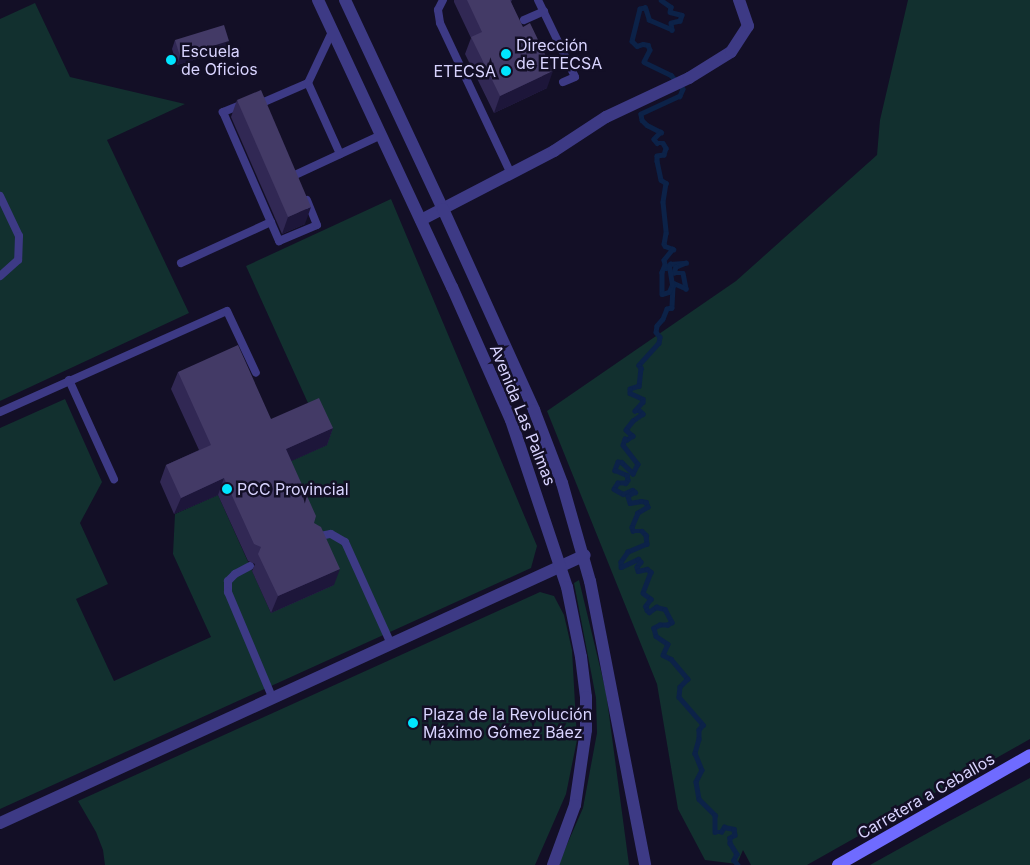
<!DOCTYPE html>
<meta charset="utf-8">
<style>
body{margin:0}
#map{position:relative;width:1030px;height:865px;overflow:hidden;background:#130f26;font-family:Inter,sans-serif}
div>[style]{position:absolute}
.green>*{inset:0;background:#12302f}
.stream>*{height:4.5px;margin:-2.25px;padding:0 2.25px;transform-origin:2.25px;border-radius:2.25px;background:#0c2248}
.service>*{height:8px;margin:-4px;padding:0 4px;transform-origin:4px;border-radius:4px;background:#3d3a85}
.minor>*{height:12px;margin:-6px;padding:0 6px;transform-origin:6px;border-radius:6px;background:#3d3a85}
.tertiary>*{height:12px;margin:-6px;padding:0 6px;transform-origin:6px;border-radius:6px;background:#3d3a85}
.secondary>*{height:12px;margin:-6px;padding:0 6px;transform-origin:6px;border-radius:6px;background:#6f6bff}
.wall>*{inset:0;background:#312854}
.shaded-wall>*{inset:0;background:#1d163a}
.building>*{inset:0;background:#433a66}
.dots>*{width:14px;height:14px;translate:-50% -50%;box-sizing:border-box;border:2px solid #130f26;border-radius:50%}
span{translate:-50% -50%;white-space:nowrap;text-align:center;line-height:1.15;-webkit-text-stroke:5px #130f26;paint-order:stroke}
.poi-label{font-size:16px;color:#d9d4ff}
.left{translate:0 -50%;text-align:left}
.right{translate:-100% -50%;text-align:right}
.street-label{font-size:16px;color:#d9d4ff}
</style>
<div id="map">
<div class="green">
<i style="clip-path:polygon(908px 0,1030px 0,1030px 739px,807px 865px,751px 865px,743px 850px,737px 864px,705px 860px,678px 809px,657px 684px,547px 411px,736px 281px,877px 155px,880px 120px)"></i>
<i style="clip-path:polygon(35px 3px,70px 77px,185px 104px,107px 140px,189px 313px,0 401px,0 19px)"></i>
<i style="clip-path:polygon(391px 199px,537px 546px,531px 568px,0 809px,0 428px,65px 399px,102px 482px,80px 523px,108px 584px,76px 599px,114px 681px,211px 637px,173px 554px,175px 514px,218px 495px,271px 613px,280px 466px,327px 445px,246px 266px)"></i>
<i style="clip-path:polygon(579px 580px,606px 692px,629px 865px,558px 865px,583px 808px,597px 733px,596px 698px,574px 583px)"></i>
<i style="clip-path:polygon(540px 592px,554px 596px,564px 615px,572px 650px,577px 740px,566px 794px,535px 865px,105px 865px,103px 850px,96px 832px,78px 801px)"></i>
<i style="clip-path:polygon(1030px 778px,1030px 865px,870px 865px,942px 825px)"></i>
</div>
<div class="stream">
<i style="left:661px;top:0;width:12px;rotate:35deg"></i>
<i style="left:671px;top:7px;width:5px;rotate:101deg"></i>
<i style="left:670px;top:12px;width:12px;rotate:14deg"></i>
<i style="left:682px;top:15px;width:6px;rotate:108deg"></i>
<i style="left:680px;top:21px;width:9px;rotate:167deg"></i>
<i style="left:671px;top:23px;width:7px;rotate:82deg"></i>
<i style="left:672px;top:30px;width:25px;rotate:-157deg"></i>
<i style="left:649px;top:20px;width:13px;rotate:-108deg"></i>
<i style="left:645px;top:8px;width:5px;rotate:169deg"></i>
<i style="left:640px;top:9px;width:33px;rotate:104deg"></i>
<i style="left:632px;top:41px;width:7px;rotate:45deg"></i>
<i style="left:637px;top:46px;width:6px;rotate:-18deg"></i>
<i style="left:643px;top:44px;width:5px;rotate:11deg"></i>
<i style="left:648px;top:45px;width:5px;rotate:68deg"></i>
<i style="left:650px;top:50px;width:13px;rotate:117deg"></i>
<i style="left:644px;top:62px;width:30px;rotate:26deg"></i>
<i style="left:671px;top:75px;width:18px;rotate:49deg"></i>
<i style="left:683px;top:89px;width:8px;rotate:113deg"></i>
<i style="left:680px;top:96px;width:43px;rotate:155.2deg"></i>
<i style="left:641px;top:114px;width:6px;rotate:81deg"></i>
<i style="left:642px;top:120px;width:7px;rotate:45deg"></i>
<i style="left:647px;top:125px;width:16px;rotate:27deg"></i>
<i style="left:661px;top:132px;width:10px;rotate:135deg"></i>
<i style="left:654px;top:139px;width:5px;rotate:53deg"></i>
<i style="left:657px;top:143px;width:6px"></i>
<i style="left:663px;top:143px;width:6px;rotate:59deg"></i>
<i style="left:666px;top:148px;width:7px;rotate:106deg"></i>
<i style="left:664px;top:155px;width:7px;rotate:172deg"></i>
<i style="left:657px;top:156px;width:5px;rotate:90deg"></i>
<i style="left:657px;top:161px;width:19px;rotate:78deg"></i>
<i style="left:661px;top:180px;width:6px;rotate:31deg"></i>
<i style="left:666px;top:183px;width:19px;rotate:99deg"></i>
<i style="left:663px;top:202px;width:31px;rotate:84deg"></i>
<i style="left:666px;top:233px;width:11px;rotate:100deg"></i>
<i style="left:664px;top:244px;width:2px;rotate:63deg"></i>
<i style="left:665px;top:246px;width:9px;rotate:21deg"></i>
<i style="left:673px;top:249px;width:14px;rotate:129deg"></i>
<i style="left:664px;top:260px;width:8px;rotate:76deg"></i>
<i style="left:666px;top:268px;width:6px;rotate:-45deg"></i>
<i style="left:670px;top:264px;width:16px;rotate:-4deg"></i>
<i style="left:686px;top:263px;width:11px;rotate:158deg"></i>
<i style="left:676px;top:267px;width:6px;rotate:108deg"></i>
<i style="left:674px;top:273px;width:9px"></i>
<i style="left:683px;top:273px;width:16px;rotate:79deg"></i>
<i style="left:686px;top:289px;width:12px;rotate:-156deg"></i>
<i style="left:675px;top:284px;width:4px;rotate:124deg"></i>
<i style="left:673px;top:287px;width:21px;rotate:93deg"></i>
<i style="left:672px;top:308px;width:5px;rotate:169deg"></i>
<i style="left:667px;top:309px;width:11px;rotate:112deg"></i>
<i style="left:663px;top:319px;width:9px;rotate:131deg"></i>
<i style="left:657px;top:326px;width:6px;rotate:99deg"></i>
<i style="left:656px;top:332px;width:6px;rotate:51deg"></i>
<i style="left:660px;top:337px;width:6px;rotate:99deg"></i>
<i style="left:659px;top:343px;width:30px;rotate:132deg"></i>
<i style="left:639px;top:365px;width:4px;rotate:56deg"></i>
<i style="left:641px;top:368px;width:18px;rotate:96deg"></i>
<i style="left:639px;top:386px;width:9px;rotate:162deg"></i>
<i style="left:630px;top:389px;width:4px;rotate:90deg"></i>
<i style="left:630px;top:393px;width:14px;rotate:25deg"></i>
<i style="left:643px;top:399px;width:3px;rotate:90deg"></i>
<i style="left:643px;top:402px;width:12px;rotate:132deg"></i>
<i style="left:635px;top:411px;width:5px"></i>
<i style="left:640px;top:411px;width:4px;rotate:45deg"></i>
<i style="left:643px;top:414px;width:12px;rotate:145deg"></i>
<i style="left:633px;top:421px;width:11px;rotate:128deg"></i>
<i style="left:626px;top:430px;width:9px;rotate:41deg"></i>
<i style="left:633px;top:436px;width:7px;rotate:146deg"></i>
<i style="left:627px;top:440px;width:2px;rotate:-153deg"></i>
<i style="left:625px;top:439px;width:6px;rotate:108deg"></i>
<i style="left:623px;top:445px;width:24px;rotate:52deg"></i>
<i style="left:638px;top:464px;width:11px;rotate:117deg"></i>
<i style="left:633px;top:474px;width:16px;rotate:-135deg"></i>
<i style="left:622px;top:463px;width:4px;rotate:-166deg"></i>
<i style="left:618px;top:462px;width:9px;rotate:111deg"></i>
<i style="left:615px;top:470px;width:13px;rotate:23deg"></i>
<i style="left:627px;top:475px;width:5px;rotate:79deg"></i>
<i style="left:628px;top:480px;width:4px;rotate:124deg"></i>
<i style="left:626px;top:483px;width:8px;rotate:180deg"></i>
<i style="left:618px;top:483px;width:7px;rotate:124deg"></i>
<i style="left:614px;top:489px;width:10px;rotate:29deg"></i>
<i style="left:623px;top:494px;width:10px;rotate:-24deg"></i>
<i style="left:632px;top:490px;width:4px;rotate:34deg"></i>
<i style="left:635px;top:492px;width:8px;rotate:150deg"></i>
<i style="left:628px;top:496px;width:7px;rotate:74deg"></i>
<i style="left:630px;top:503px;width:11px;rotate:-10deg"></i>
<i style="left:641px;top:501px;width:5px;rotate:11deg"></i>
<i style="left:646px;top:502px;width:5px;rotate:68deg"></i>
<i style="left:648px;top:507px;width:12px;rotate:149deg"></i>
<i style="left:638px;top:513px;width:15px;rotate:113deg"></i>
<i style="left:632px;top:527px;width:4px;rotate:76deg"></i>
<i style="left:633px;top:531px;width:9px"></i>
<i style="left:642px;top:531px;width:6px;rotate:45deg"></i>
<i style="left:646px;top:535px;width:9px;rotate:84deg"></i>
<i style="left:647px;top:544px;width:21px;rotate:157deg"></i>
<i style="left:628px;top:552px;width:12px;rotate:125deg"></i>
<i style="left:621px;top:562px;width:5px;rotate:90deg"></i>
<i style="left:621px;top:567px;width:19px;rotate:-25deg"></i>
<i style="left:638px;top:559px;width:4px;rotate:45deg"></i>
<i style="left:641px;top:562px;width:6px;rotate:129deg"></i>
<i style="left:637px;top:567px;width:4px;rotate:76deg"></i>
<i style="left:638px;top:571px;width:9px;rotate:-13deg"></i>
<i style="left:647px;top:569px;width:5px;rotate:37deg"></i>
<i style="left:651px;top:572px;width:22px;rotate:111deg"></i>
<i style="left:643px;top:593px;width:10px;rotate:37deg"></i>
<i style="left:651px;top:599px;width:9px;rotate:126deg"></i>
<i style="left:646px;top:606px;width:4px;rotate:76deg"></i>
<i style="left:647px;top:610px;width:3px;rotate:45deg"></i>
<i style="left:649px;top:612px;width:9px;rotate:-36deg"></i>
<i style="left:656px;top:607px;width:9px;rotate:13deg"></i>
<i style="left:665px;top:609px;width:15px;rotate:62deg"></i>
<i style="left:672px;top:622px;width:5px;rotate:143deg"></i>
<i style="left:668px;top:625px;width:8px;rotate:180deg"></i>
<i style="left:660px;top:625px;width:7px;rotate:153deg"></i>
<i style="left:654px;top:628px;width:8px;rotate:76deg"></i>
<i style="left:656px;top:636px;width:14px;rotate:34deg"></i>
<i style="left:668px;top:644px;width:12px;rotate:114deg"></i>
<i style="left:663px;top:655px;width:9px;rotate:27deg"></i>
<i style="left:671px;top:659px;width:26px;rotate:50deg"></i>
<i style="left:688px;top:679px;width:11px;rotate:135deg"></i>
<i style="left:680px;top:687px;width:10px;rotate:96deg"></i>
<i style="left:679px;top:697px;width:37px;rotate:49deg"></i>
<i style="left:703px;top:725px;width:6px;rotate:129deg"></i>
<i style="left:699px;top:730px;width:9px;rotate:90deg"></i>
<i style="left:699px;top:739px;width:15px;rotate:106deg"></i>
<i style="left:695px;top:753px;width:18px;rotate:68deg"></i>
<i style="left:702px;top:770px;width:13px;rotate:117deg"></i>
<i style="left:696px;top:782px;width:17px;rotate:80deg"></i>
<i style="left:699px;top:799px;width:23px;rotate:45deg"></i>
<i style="left:715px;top:815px;width:17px;rotate:90deg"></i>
<i style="left:715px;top:832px;width:6px"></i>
<i style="left:721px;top:832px;width:6px;rotate:-59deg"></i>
<i style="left:724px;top:827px;width:10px;rotate:11deg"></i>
<i style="left:734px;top:829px;width:6px;rotate:81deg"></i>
<i style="left:735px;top:835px;width:6px;rotate:149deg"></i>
<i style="left:730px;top:838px;width:5px;rotate:90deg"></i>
<i style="left:730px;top:843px;width:13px;rotate:58deg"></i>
<i style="left:737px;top:854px;width:7px;rotate:117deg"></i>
<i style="left:734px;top:860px;width:6px;rotate:51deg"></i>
<i style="left:665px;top:265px;width:8px;rotate:113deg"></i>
<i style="left:662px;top:272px;width:22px;rotate:90deg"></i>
<i style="left:662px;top:294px;width:7px;rotate:-16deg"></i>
<i style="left:669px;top:292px;width:8px;rotate:-67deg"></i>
<i style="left:672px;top:285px;width:19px;rotate:-99deg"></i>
</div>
<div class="service">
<i style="left:443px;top:0;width:11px;rotate:117deg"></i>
<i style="left:438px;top:10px;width:13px;rotate:81deg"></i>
<i style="left:440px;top:23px;width:167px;rotate:64.8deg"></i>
<i style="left:538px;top:0;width:85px;rotate:64.3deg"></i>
<i style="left:575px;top:77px;width:13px;rotate:157deg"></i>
<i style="left:524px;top:20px;width:22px;rotate:-24deg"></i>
<i style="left:332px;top:32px;width:56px;rotate:115.2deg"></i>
<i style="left:308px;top:83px;width:78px;rotate:65.7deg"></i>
<i style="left:258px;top:99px;width:7px;rotate:27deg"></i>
<i style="left:264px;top:102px;width:48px;rotate:-23.4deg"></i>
<i style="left:243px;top:104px;width:22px;rotate:158deg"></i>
<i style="left:223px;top:112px;width:141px;rotate:66.5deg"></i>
<i style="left:279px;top:241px;width:41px;rotate:-22.8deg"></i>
<i style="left:317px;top:225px;width:27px;rotate:-112deg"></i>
<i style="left:295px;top:175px;width:95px;rotate:-24.9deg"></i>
<i style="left:0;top:196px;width:44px;rotate:64.6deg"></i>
<i style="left:19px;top:236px;width:24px;rotate:92deg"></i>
<i style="left:18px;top:260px;width:24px;rotate:138deg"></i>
<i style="left:181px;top:263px;width:99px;rotate:-24.5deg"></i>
<i style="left:69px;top:380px;width:109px;rotate:65.6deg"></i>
<i style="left:0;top:412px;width:248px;rotate:-24deg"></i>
<i style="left:227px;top:311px;width:68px;rotate:64.9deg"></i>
<i style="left:315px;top:537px;width:16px;rotate:-11deg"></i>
<i style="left:331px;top:534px;width:16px;rotate:30deg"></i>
<i style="left:345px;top:542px;width:112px;rotate:65.7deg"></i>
<i style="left:250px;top:566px;width:17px;rotate:152deg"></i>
<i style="left:235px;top:574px;width:10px;rotate:135deg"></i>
<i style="left:228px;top:581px;width:11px;rotate:90deg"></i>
<i style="left:228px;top:592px;width:116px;rotate:67.2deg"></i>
</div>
<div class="minor">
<i style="left:421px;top:220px;width:150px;rotate:-27.4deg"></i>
<i style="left:554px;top:151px;width:62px;rotate:-33.2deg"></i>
<i style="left:606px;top:117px;width:92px;rotate:-25.2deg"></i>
<i style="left:689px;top:78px;width:49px;rotate:-31.8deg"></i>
<i style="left:731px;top:52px;width:31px;rotate:-57deg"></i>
<i style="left:748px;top:26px;width:28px;rotate:-109deg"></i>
<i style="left:0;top:823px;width:643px;rotate:-24.61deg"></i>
</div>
<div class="tertiary">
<i style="left:318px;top:0;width:317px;rotate:65deg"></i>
<i style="left:452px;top:287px;width:145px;rotate:66.1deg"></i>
<i style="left:511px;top:420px;width:176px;rotate:71.5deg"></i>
<i style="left:567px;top:587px;width:71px;rotate:78.7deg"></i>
<i style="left:581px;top:657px;width:40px;rotate:82.9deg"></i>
<i style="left:586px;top:697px;width:33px;rotate:90deg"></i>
<i style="left:586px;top:730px;width:76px;rotate:98.3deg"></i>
<i style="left:575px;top:805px;width:64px;rotate:110.1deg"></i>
<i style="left:345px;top:0;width:231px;rotate:64.9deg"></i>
<i style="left:443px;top:209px;width:221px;rotate:65.6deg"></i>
<i style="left:534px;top:410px;width:78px;rotate:69deg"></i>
<i style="left:562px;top:483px;width:102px;rotate:74.1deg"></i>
<i style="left:590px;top:581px;width:289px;rotate:79deg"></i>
</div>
<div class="secondary">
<i style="left:838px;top:865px;width:221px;rotate:-29.8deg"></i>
</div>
<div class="wall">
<i style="clip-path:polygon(454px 0,512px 0,511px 2px,547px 88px,494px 113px,465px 54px,471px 38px,454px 2px)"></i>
<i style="clip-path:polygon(175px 40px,226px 50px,177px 65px,172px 49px)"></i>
<i style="clip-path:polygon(237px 100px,305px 224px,282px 234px,231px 117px)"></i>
<i style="clip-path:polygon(178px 372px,271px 419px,333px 428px,327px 445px,291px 461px,314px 523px,334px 585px,271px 613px,252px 571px,255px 564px,248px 561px,218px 495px,174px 514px,160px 482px,166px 465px,199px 450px,171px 389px)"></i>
</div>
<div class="shaded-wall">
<i style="clip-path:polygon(229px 41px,226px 50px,177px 65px,180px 56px)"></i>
<i style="clip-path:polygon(553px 71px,547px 88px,494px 113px,500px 96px)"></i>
<i style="clip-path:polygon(311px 207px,305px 224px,282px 234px,288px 217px)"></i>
<i style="clip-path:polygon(333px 428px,327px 445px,280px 466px,286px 449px)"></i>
<i style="clip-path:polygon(224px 478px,218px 495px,174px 514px,181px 498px)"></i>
<i style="clip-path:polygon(340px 569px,334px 585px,271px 613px,278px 596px)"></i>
</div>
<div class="building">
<i style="clip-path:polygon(467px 0,510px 0,523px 27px,530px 23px,553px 71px,500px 96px,471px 37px,482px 32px)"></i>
<i style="clip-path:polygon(224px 25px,229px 41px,180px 56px,175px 40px)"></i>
<i style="clip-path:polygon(261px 90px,311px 207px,288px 217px,237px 100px)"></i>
<i style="clip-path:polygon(238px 345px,271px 419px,319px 398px,333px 428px,286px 449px,316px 516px,314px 523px,321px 527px,340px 569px,278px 596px,258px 554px,261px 547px,254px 544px,224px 478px,181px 498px,166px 465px,211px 445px,178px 372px)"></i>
</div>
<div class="dots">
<i style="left:506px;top:54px;background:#00e5ff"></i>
<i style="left:171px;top:60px;background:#00e5ff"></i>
<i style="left:506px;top:71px;background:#00e5ff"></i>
<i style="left:227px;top:489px;background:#00e5ff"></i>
<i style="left:413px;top:723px;background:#00e5ff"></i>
</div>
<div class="poi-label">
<span class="left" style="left:516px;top:54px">Dirección<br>de ETECSA</span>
<span class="left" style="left:181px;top:60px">Escuela<br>de Oficios</span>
<span class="right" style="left:496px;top:71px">ETECSA</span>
<span class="left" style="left:237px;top:489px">PCC Provincial</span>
<span class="left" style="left:423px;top:723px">Plaza de la Revolución<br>Máximo Gómez Báez</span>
</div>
<div class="street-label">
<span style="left:523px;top:415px;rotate:68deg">Avenida Las Palmas</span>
<span style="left:926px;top:796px;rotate:-30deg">Carretera a Ceballos</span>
</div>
</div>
